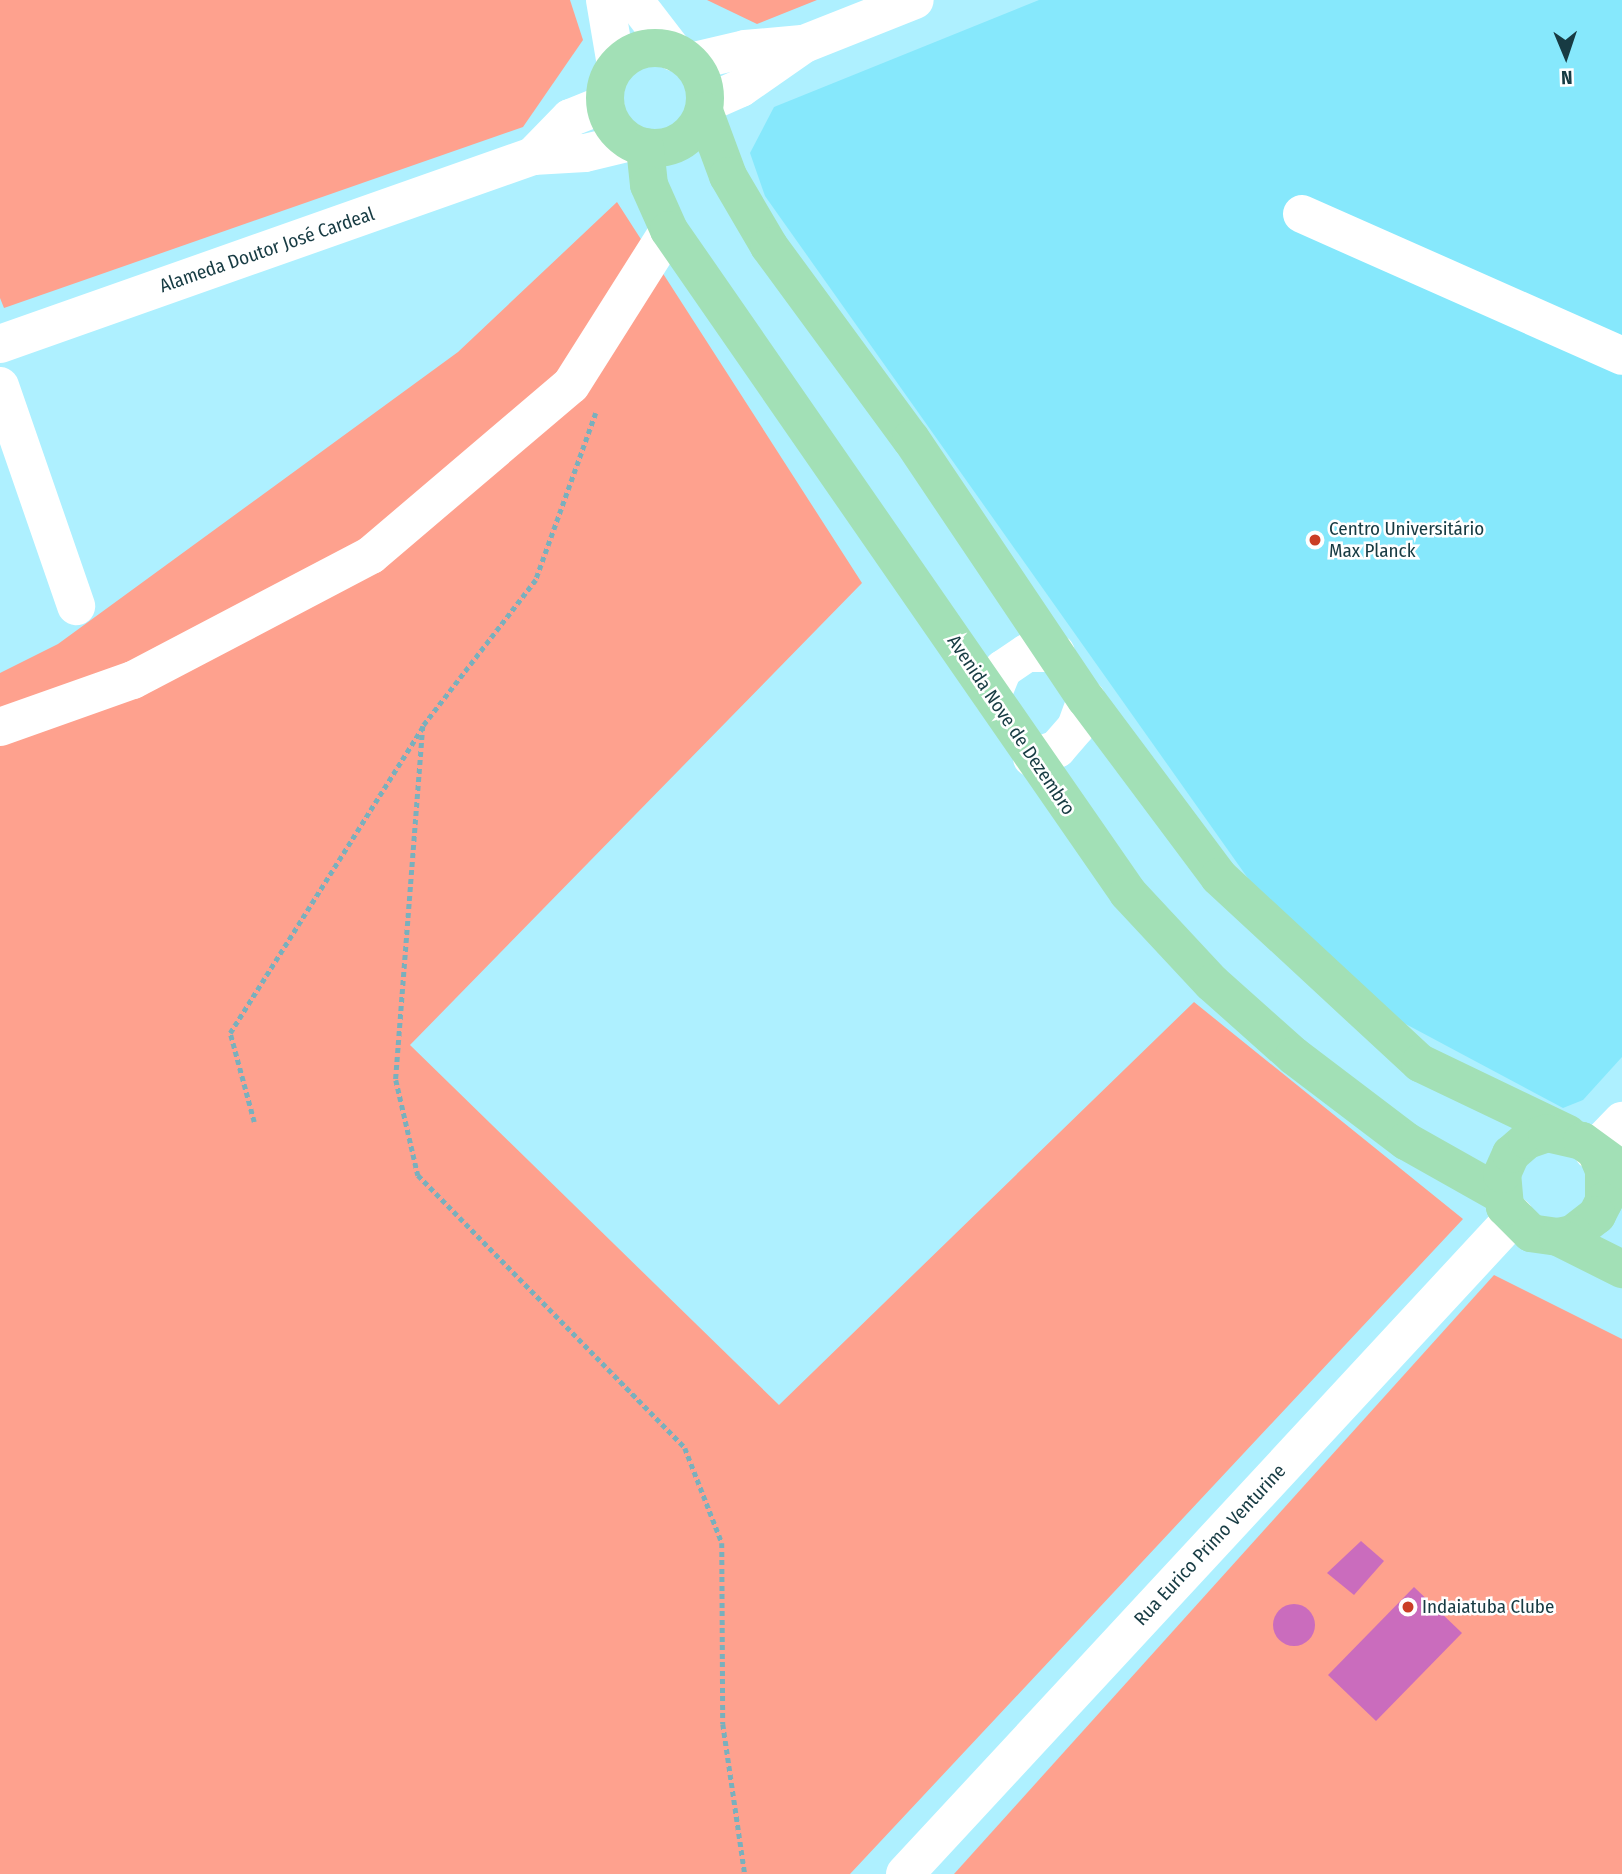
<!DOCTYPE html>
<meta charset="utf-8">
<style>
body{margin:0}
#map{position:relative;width:1622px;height:1874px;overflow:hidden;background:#aef0ff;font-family:"Fira Sans Condensed",sans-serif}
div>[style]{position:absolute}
.built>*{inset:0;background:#86e8fc}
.green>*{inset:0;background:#fea18e}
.water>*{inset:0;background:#ca6cbd}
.round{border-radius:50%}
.path>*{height:4.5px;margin-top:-2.25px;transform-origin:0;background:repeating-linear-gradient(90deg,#79b0bd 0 5px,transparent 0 8.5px)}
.minor>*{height:38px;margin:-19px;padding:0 19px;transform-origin:19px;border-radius:19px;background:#fff}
.major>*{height:38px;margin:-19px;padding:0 19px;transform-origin:19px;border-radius:19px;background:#a2e0b6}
.major>.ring{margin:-19px;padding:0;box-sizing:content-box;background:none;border:38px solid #a2e0b6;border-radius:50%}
.dots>*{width:19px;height:19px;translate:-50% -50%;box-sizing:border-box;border:4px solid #fff;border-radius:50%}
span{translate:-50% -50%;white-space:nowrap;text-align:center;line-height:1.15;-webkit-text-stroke:5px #fff;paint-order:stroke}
.street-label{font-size:19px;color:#173b43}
.poi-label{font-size:19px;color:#173b43}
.left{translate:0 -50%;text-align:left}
.north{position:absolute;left:1531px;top:21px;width:70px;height:70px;-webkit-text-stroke:5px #fff;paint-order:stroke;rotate:178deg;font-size:19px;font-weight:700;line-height:28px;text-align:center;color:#173b43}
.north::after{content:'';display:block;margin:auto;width:24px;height:32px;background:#173b43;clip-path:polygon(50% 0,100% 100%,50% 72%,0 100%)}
</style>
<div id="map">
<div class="built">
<i style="clip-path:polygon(1039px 0,1622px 0,1622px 1057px,1583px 1100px,1563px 1108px,1400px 1021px,1252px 884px,765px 196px,750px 153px,774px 107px)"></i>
</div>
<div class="green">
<i style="clip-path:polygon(0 0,570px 0,583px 40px,523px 127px,4px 308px,0 298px)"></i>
<i style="clip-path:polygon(707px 0,817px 0,757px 24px)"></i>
<i style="clip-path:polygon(617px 202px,862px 583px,410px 1045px,779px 1405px,1194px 1002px,1463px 1219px,850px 1874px,0 1874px,0 673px,58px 644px,458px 352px)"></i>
<i style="clip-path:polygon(1494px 1275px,1622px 1339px,1622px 1874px,954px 1874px)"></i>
</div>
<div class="water">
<i style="clip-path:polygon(1361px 1541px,1384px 1561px,1354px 1595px,1327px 1573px)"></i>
<i style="clip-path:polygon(1414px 1587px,1462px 1633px,1376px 1721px,1328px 1675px)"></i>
<i class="round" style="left:1273px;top:1604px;width:42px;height:42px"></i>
</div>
<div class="path">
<i style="left:596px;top:413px;width:177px;rotate:109.8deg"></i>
<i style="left:536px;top:580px;width:185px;rotate:127.7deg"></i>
<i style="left:423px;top:726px;width:355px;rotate:94.4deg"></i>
<i style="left:396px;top:1080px;width:98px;rotate:77deg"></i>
<i style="left:418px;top:1175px;width:382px;rotate:45.6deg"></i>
<i style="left:685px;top:1448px;width:102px;rotate:68.7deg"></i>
<i style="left:722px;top:1543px;width:181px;rotate:89.7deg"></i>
<i style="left:723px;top:1724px;width:152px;rotate:81.7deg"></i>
<i style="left:254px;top:1122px;width:92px;rotate:-105.1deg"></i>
<i style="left:230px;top:1033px;width:362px;rotate:-57.8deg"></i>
</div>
<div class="minor">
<i style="left:605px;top:0;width:66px;rotate:80.4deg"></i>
<i style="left:634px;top:0;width:66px;rotate:52.4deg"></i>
<i style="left:690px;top:62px;width:57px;rotate:-13.3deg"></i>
<i style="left:745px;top:49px;width:57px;rotate:-5deg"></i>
<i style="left:705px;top:104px;width:39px;rotate:-24deg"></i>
<i style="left:741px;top:88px;width:77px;rotate:-34.9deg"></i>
<i style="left:804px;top:44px;width:119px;rotate:-21.6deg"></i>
<i style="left:533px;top:156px;width:53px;rotate:-45.8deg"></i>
<i style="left:570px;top:118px;width:38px;rotate:-22deg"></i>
<i style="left:1302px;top:214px;width:350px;rotate:23.9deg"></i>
<i style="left:0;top:344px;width:565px;rotate:-19.43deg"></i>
<i style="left:533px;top:156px;width:52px;rotate:-3.3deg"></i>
<i style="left:585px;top:153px;width:47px;rotate:-13.4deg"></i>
<i style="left:0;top:386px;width:233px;rotate:70.9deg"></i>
<i style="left:992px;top:696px;width:29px;rotate:-68deg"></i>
<i style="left:1003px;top:669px;width:29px;rotate:-34deg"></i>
<i style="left:1027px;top:653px;width:29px"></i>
<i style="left:0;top:727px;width:141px;rotate:-19.5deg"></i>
<i style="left:133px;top:680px;width:269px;rotate:-27.7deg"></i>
<i style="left:371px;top:555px;width:262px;rotate:-40.4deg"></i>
<i style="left:571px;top:385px;width:183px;rotate:-57.7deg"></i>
<i style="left:1032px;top:758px;width:27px;rotate:-20deg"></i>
<i style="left:1057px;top:749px;width:29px;rotate:-49deg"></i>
<i style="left:1076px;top:727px;width:30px;rotate:-70deg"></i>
<i style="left:1593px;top:1151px;width:42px;rotate:-46deg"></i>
<i style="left:905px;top:1874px;width:897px;rotate:-47.17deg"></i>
</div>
<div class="major">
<i class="ring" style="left:605px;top:48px;width:62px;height:62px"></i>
<i style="left:704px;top:111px;width:69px;rotate:69.7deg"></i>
<i style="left:728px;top:176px;width:81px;rotate:59.6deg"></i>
<i style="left:769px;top:246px;width:240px;rotate:53.7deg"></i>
<i style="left:911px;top:439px;width:313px;rotate:56.1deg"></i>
<i style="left:1086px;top:699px;width:222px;rotate:53.2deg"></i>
<i style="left:1219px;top:877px;width:274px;rotate:42.8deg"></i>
<i style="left:1420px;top:1063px;width:164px;rotate:25.6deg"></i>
<i style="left:645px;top:147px;width:38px;rotate:84deg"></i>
<i style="left:649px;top:185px;width:49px;rotate:66deg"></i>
<i style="left:669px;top:230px;width:806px;rotate:55.3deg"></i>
<i style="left:1128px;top:893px;width:123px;rotate:47deg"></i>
<i style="left:1212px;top:983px;width:110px;rotate:41.7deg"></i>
<i style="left:1294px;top:1056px;width:141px;rotate:37.2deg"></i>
<i style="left:1406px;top:1141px;width:110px;rotate:29.4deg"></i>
<i style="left:1598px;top:1156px;width:15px;rotate:67deg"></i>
<i style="left:1604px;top:1170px;width:31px;rotate:90deg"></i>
<i style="left:1604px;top:1201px;width:16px;rotate:117deg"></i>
<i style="left:1597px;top:1215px;width:31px;rotate:142deg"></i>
<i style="left:1573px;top:1234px;width:15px;rotate:169deg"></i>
<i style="left:1558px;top:1237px;width:27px;rotate:-172deg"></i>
<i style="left:1531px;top:1233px;width:37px;rotate:-135deg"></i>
<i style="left:1505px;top:1207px;width:33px;rotate:-95deg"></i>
<i style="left:1502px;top:1174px;width:22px;rotate:-66deg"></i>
<i style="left:1511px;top:1154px;width:21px;rotate:-41deg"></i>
<i style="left:1527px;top:1140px;width:21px;rotate:-19deg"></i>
<i style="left:1547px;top:1133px;width:36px;rotate:13deg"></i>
<i style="left:1582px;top:1141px;width:49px;rotate:35.9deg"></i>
<i style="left:1558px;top:1237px;width:72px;rotate:26.6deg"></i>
</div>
<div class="dots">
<i style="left:1315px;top:540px;background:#ca3e26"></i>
<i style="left:1408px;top:1607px;background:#ca3e26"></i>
</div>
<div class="street-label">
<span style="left:267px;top:250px;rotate:-19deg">Alameda Doutor José Cardeal</span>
<span style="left:1011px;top:725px;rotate:56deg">Avenida Nove de Dezembro</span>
<span style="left:1210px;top:1545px;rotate:-47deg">Rua Eurico Primo Venturine</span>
</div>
<div class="poi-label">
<span class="left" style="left:1329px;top:540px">Centro Universitário<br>Max Planck</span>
<span class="left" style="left:1422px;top:1607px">Indaiatuba Clube</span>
</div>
<div class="north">N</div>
</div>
